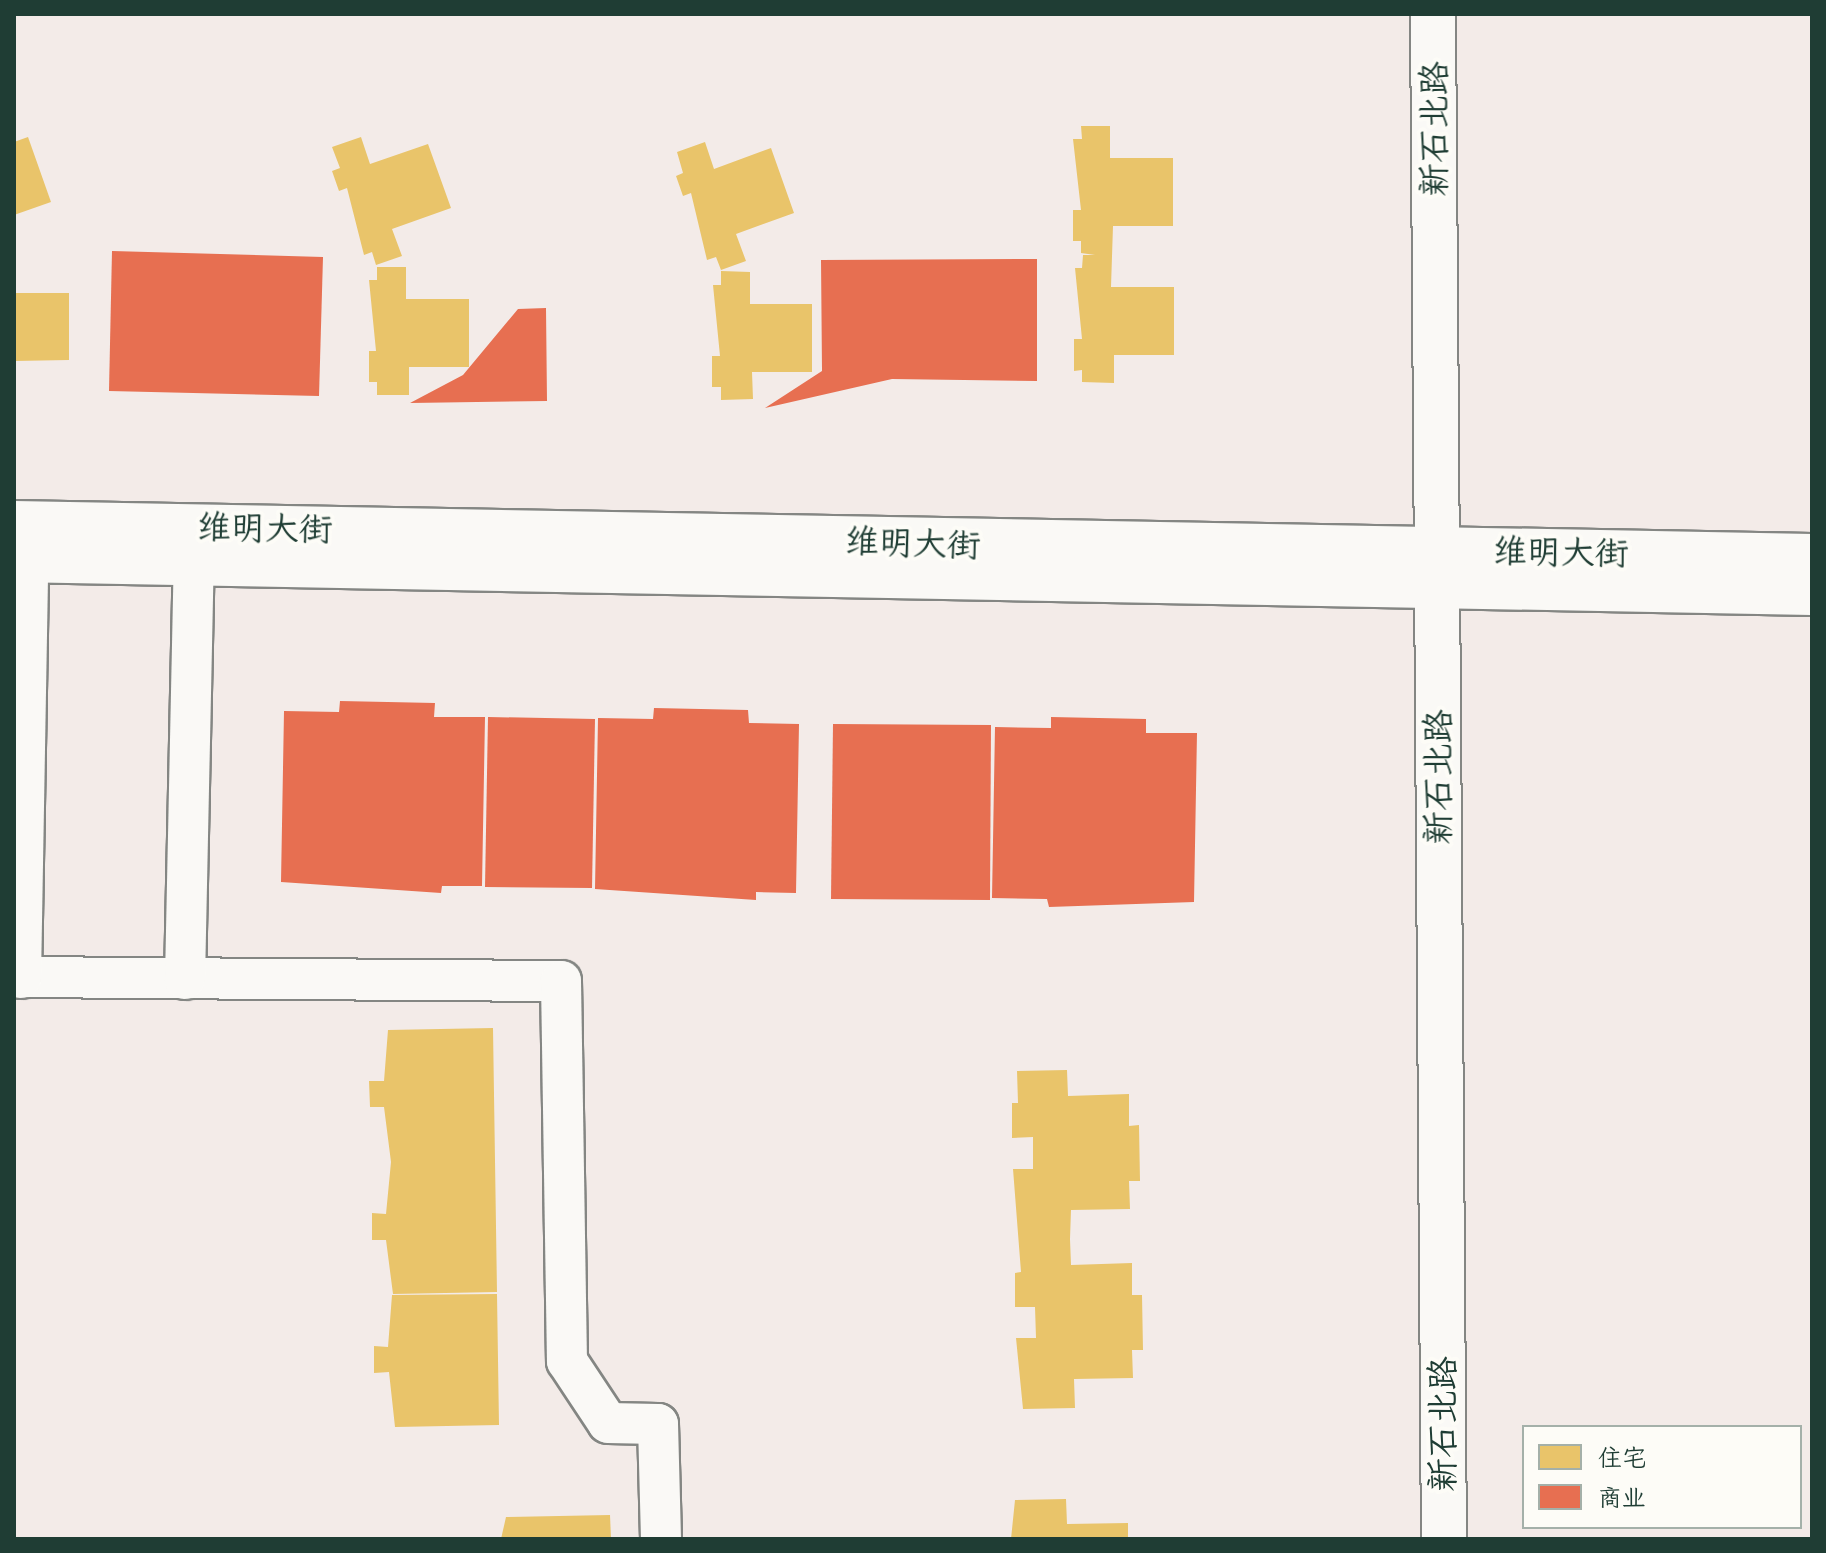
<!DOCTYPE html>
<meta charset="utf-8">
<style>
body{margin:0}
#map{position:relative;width:1826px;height:1553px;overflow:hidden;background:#f3ebe8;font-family:Caveat,"LXGW WenKai TC",sans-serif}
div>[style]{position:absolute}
.homes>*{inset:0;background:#e9c46a}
.shops>*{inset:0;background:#e76f51}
.roads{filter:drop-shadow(2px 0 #848683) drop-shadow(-2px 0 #848683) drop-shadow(0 2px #848683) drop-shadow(0 -2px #848683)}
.minor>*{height:40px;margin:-20px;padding:0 20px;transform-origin:20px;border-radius:20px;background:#faf9f6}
.tertiary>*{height:44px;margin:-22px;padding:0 22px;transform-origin:22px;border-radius:22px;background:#faf9f6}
.secondary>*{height:44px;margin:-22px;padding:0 22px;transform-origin:22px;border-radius:22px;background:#faf9f6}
span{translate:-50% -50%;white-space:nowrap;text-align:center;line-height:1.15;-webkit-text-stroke:8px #fdfcf7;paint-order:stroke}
.street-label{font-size:34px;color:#1f3d34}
.frame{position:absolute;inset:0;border:16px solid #1f3d34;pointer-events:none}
.legend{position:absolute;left:1522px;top:1425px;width:280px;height:104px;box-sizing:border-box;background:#fdfcf7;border:2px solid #a4b0a9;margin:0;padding:10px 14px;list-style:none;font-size:24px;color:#1f3d34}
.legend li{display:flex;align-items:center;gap:16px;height:40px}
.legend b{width:40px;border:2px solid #a4b0a9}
</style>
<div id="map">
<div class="homes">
<i style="clip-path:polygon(1081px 126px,1110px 126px,1110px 158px,1173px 158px,1173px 226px,1113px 226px,1111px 287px,1174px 287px,1174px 355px,1114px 355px,1114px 383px,1082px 382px,1082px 370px,1074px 371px,1074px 339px,1082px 339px,1075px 268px,1082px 268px,1083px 255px,1095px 255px,1081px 253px,1081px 241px,1073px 241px,1073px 210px,1081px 210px,1073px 139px,1082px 139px)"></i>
<i style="clip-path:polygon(28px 137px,51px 202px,14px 215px,14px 142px)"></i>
<i style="clip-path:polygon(361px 137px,370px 164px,428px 144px,451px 208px,392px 229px,402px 256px,376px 265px,372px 252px,364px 255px,347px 188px,339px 191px,332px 171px,340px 168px,332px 147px)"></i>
<i style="clip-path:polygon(705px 142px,714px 169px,771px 148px,794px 213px,736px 234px,746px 261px,721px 270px,716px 257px,707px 260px,691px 193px,683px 196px,676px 176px,683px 173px,677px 152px)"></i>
<i style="clip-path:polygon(377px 267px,406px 267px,406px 299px,469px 299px,469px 367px,409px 367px,409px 395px,377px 395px,377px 382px,369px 382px,369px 351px,376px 351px,369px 280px,377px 280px)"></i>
<i style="clip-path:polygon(721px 271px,750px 272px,750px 304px,812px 304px,812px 372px,752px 372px,753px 399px,721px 400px,721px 387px,712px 387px,712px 356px,720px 356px,713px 285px,721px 285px)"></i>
<i style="clip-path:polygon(14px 293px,69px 293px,69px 360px,14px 361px)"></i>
<i style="clip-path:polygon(493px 1028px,497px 1292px,393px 1294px,386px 1240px,372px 1240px,372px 1213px,386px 1214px,391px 1162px,384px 1107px,370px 1107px,369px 1081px,384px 1081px,388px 1030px)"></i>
<i style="clip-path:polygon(1067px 1070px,1068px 1096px,1129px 1094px,1129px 1126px,1139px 1125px,1140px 1181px,1129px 1181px,1130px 1209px,1071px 1210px,1070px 1239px,1071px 1265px,1132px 1263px,1132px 1295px,1142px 1295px,1143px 1350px,1132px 1350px,1133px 1378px,1074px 1379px,1075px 1408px,1023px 1409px,1016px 1338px,1036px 1338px,1035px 1307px,1015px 1307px,1015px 1273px,1021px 1272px,1013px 1169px,1033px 1169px,1033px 1137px,1012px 1138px,1012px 1103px,1018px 1103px,1017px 1071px)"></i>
<i style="clip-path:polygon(497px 1294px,499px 1425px,395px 1427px,389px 1372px,374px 1373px,374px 1346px,388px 1347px,392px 1295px)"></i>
<i style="clip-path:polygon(1066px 1499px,1067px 1524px,1128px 1523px,1128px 1539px,1011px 1539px,1015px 1500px)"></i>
<i style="clip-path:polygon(610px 1515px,611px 1539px,501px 1539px,506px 1517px)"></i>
</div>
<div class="shops">
<i style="clip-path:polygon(112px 251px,323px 257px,319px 396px,109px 391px)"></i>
<i style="clip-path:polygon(1037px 259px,1037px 381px,892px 379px,765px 408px,822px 371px,821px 260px)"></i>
<i style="clip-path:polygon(546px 308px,547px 401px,410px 403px,463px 375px,518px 309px)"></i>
<i style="clip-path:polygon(340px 701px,435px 703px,434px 717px,485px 717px,482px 886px,442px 886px,441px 893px,281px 882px,284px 711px,339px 712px)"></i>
<i style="clip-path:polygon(654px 708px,748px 710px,749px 723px,799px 724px,796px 893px,756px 892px,756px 900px,595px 889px,598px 718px,653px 719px)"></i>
<i style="clip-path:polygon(488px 717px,595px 719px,592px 888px,485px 887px)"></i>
<i style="clip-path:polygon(1051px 717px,1146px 719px,1146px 733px,1197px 733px,1194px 902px,1049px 907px,1047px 899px,992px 898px,995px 727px,1051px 728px)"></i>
<i style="clip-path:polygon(833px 724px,991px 725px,990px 900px,831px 899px)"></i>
</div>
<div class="roads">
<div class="minor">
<i style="left:14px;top:977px;width:547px;rotate:0.42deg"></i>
<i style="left:561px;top:981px;width:380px;rotate:89.1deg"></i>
<i style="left:567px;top:1361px;width:74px;rotate:56.5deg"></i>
<i style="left:608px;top:1423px;width:50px;rotate:1.1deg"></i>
<i style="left:658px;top:1424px;width:115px;rotate:88.5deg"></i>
<i style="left:21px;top:978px;width:417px;rotate:-89deg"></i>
<i style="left:185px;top:979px;width:415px;rotate:-88.8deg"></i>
</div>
<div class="tertiary">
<i style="left:1433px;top:14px;width:1525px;rotate:89.59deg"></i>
</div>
<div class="secondary">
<i style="left:14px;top:523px;width:1798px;rotate:1.05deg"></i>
<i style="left:14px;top:560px;width:1798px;rotate:1.05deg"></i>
</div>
</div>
<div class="street-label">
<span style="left:1434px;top:129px;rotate:-90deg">新石北路</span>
<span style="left:265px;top:528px;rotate:1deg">维明大街</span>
<span style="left:913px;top:543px;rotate:2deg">维明大街</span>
<span style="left:1561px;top:552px;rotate:1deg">维明大街</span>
<span style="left:1438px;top:777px;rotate:-90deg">新石北路</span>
<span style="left:1443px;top:1424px;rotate:-90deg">新石北路</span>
</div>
<div class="frame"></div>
<ul class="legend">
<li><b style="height:22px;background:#e9c46a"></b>住宅</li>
<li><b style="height:22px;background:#e76f51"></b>商业</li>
</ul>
</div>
